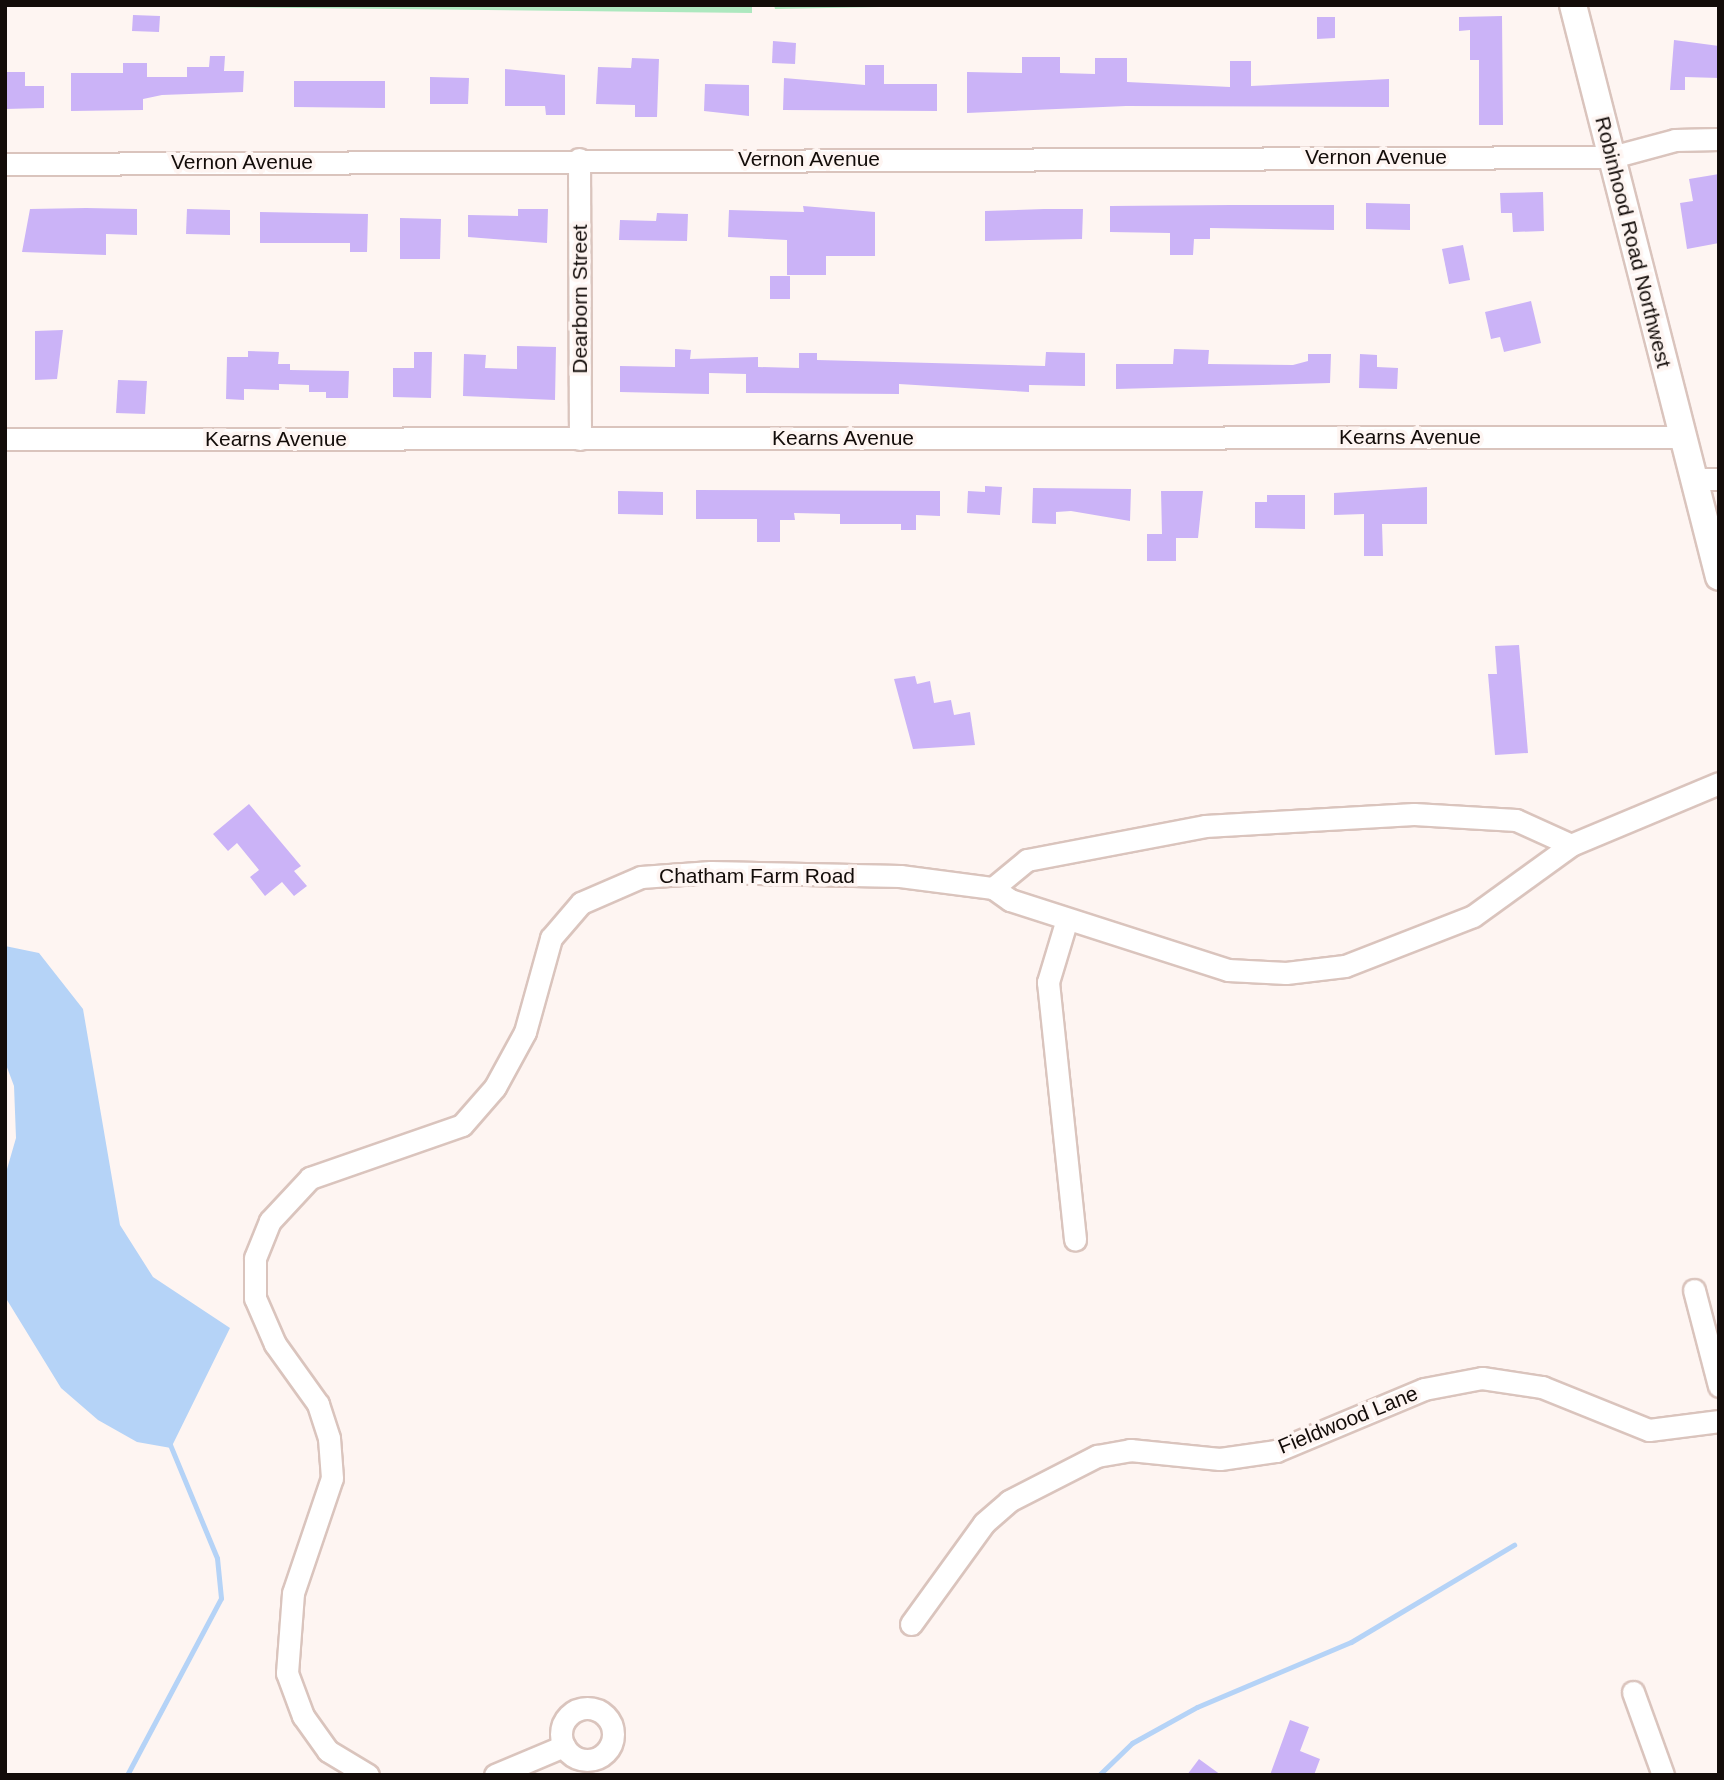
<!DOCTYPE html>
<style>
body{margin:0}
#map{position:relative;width:1724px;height:1780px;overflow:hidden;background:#fef5f2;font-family:Arial,sans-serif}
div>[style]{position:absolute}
.green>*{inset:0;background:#ade8bf}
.water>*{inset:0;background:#b5d3f7}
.stream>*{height:5px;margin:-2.5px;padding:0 2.5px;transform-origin:2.5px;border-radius:2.5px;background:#b5d3f7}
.building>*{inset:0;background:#cbb3f7}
.roads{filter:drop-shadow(2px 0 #dac4bd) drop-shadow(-2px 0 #dac4bd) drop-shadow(0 2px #dac4bd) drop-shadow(0 -2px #dac4bd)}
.minor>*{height:21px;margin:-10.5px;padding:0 10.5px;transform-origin:10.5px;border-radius:10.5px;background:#fff}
.minor>.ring{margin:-10.5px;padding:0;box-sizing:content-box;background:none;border:21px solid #fff;border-radius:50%}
.major>*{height:26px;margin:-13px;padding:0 13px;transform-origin:13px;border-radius:13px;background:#fff}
span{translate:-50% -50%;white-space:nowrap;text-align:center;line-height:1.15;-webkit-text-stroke:7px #fef5f2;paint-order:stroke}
.street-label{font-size:21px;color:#130c09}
.frame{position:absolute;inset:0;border:7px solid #130c09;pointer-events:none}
</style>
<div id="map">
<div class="green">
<i style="clip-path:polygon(108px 5px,752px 5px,752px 13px,110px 6px)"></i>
<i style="clip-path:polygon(774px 5px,985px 5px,775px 9px)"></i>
</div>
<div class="water">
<i style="clip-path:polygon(5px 946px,39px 953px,83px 1009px,120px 1225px,153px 1277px,230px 1328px,171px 1448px,137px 1442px,98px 1420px,61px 1388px,7px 1300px,5px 1176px,16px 1138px,14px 1086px,5px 1062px)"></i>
</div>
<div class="stream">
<i style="left:127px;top:1775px;width:200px;rotate:-62deg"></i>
<i style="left:221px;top:1598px;width:40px;rotate:-95.7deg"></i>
<i style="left:217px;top:1558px;width:126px;rotate:-112.5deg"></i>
<i style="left:1099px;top:1775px;width:46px;rotate:-44.1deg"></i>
<i style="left:1132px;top:1743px;width:74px;rotate:-29deg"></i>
<i style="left:1197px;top:1707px;width:167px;rotate:-22.9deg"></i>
<i style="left:1351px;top:1642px;width:190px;rotate:-30.8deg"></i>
</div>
<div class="building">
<i style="clip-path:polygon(133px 15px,160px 16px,159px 32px,132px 31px)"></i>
<i style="clip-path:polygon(1502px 16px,1503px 125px,1479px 125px,1479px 60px,1470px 60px,1470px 30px,1459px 31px,1459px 17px)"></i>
<i style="clip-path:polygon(1317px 17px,1335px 17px,1335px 38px,1317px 39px)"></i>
<i style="clip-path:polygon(1674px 40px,1719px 46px,1719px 78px,1685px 77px,1685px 90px,1670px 90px)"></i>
<i style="clip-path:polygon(773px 41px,796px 43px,795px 64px,772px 63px)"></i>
<i style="clip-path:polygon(210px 56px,225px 56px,224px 71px,244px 71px,243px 92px,162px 95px,143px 99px,143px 110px,71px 111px,71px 73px,123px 73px,123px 63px,147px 63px,147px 77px,187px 77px,187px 67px,209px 67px)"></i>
<i style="clip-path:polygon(1022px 57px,1060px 57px,1060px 73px,1095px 74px,1095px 58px,1127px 58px,1127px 82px,1230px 87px,1230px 61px,1251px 61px,1251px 86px,1389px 79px,1389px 107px,1126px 106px,967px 113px,967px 72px,1022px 73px)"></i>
<i style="clip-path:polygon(632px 58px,659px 59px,657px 117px,635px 117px,635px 105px,596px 104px,598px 67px,631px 68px)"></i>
<i style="clip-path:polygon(865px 65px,884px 65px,884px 84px,937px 84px,937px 111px,783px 110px,784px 78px,865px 85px)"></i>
<i style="clip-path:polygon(505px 69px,565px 75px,565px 115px,546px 115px,545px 106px,505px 106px)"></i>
<i style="clip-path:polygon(5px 72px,25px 72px,25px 86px,44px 86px,44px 108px,5px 109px)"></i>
<i style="clip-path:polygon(430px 77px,469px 78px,468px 104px,430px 104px)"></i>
<i style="clip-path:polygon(294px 81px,385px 81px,385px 108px,294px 107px)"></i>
<i style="clip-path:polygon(705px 84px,749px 85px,749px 116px,704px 111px)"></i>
<i style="clip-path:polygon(1719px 174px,1719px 243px,1687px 249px,1680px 203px,1693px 201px,1689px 179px)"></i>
<i style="clip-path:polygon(1543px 192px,1544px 231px,1513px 232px,1512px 213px,1501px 213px,1500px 193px)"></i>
<i style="clip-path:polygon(1366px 203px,1410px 204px,1410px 230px,1366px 229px)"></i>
<i style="clip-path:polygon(1231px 205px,1334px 205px,1334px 230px,1210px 228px,1210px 239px,1194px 239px,1193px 255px,1170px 255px,1170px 233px,1110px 232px,1110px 206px)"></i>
<i style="clip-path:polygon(803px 206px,875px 212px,875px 256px,826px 256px,826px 275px,787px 275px,787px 240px,728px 237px,729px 210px,804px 212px)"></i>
<i style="clip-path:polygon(86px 208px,137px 209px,137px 235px,106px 234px,106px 255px,22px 252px,30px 209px)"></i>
<i style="clip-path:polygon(187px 209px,230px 210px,230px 235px,186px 234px)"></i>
<i style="clip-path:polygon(518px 209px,548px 209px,547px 243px,468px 237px,468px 215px,518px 216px)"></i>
<i style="clip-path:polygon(1044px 209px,1083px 209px,1082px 239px,985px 241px,985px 211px)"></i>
<i style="clip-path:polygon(260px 212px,368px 214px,367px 252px,350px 252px,350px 243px,260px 243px)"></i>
<i style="clip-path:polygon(657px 213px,688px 214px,687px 241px,619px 240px,620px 220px,656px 221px)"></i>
<i style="clip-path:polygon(400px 218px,441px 219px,440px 259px,400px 259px)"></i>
<i style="clip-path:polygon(1463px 245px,1470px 280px,1449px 284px,1442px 249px)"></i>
<i style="clip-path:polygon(770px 276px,790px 276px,790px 299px,770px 299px)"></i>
<i style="clip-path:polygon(1531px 301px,1541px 343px,1504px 352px,1500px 337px,1491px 339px,1485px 312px)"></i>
<i style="clip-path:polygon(63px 330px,57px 379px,35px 380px,35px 331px)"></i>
<i style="clip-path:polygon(517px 346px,556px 347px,555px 400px,463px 396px,464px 354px,486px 355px,485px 368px,517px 369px)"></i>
<i style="clip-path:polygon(675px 349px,691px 350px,690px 359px,758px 357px,758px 367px,799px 368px,799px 353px,817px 353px,817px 360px,1045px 366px,1046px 352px,1085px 353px,1085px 386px,1029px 385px,1029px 392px,899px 384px,899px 394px,746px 393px,746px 374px,709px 373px,709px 394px,620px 392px,620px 366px,675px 367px)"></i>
<i style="clip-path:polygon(1174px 349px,1209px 350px,1208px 364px,1293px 365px,1308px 361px,1308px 354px,1331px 354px,1330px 383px,1116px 389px,1116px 364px,1173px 364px)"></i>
<i style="clip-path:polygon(248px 351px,279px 352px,278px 364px,290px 364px,290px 370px,349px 371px,348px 398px,326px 398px,326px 392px,309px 392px,309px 385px,279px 384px,279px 390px,244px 389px,244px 400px,226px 399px,227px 357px,248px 357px)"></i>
<i style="clip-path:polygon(414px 352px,432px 352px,431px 398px,393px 397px,393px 368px,414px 368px)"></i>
<i style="clip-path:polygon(1360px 354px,1377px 355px,1377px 367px,1398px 368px,1397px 389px,1359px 388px)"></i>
<i style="clip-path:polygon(118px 380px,147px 381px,145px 414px,116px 413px)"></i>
<i style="clip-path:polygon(985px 486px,1002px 487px,1000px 515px,967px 513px,968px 491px,985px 492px)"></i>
<i style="clip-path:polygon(1427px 487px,1427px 524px,1382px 524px,1383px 556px,1364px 556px,1364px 514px,1334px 515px,1334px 493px)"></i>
<i style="clip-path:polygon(1033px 488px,1131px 489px,1130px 521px,1071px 511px,1056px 512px,1056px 524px,1032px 523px)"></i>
<i style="clip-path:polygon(696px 490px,940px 491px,940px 516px,916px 515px,916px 530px,901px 530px,901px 524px,840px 524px,840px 514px,794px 513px,795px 520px,780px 520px,780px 542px,757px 542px,757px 519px,696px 519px)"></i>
<i style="clip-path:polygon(618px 491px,663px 492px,663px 515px,618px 514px)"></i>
<i style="clip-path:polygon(1161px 491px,1203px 491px,1198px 538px,1176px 538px,1176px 561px,1147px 561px,1147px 534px,1162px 534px)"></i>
<i style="clip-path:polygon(1267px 495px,1305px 495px,1305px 529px,1255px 528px,1255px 502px,1267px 502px)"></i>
<i style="clip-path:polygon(1519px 645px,1528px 753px,1495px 755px,1488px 674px,1497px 674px,1495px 646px)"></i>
<i style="clip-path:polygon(915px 676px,917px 684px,930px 681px,934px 703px,951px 700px,954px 715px,970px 712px,975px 745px,913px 749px,894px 679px)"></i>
<i style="clip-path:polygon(249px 804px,301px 866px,294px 871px,307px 886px,294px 896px,282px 882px,265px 896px,250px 877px,259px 870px,237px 843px,228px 851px,213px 834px)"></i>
<i style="clip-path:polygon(1290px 1720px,1309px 1727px,1300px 1751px,1320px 1759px,1314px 1775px,1270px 1775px)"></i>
<i style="clip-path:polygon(1199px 1759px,1221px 1775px,1187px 1775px)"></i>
</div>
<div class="roads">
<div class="minor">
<i style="left:579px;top:159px;width:280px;rotate:89.8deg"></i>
<i style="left:5px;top:164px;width:1607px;rotate:-0.25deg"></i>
<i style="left:1612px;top:157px;width:65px;rotate:-15.1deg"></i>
<i style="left:1675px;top:140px;width:44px;rotate:-1.3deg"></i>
<i style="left:5px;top:439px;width:1675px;rotate:-0.07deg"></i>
<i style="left:1694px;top:479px;width:25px"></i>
<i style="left:993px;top:888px;width:44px;rotate:-39.5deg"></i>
<i style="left:1027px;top:860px;width:181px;rotate:-10.8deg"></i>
<i style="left:1205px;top:826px;width:209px;rotate:-3.3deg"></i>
<i style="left:1414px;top:814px;width:102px;rotate:3.4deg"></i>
<i style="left:1516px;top:820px;width:60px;rotate:24.4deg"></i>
<i style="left:1067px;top:919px;width:66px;rotate:106.8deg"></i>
<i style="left:1048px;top:982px;width:259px;rotate:84deg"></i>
<i style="left:1694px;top:1290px;width:99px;rotate:75.4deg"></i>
<i style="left:911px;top:1624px;width:125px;rotate:-54.1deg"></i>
<i style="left:984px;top:1523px;width:33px;rotate:-41deg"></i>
<i style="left:1009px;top:1501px;width:99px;rotate:-27.1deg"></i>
<i style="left:1097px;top:1456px;width:34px;rotate:-10deg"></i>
<i style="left:1130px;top:1450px;width:90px;rotate:5.7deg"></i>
<i style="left:1220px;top:1459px;width:57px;rotate:-8.1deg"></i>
<i style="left:1276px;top:1451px;width:160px;rotate:-22.7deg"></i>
<i style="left:1424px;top:1389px;width:59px;rotate:-10.7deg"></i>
<i style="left:1482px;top:1378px;width:61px;rotate:8.5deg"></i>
<i style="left:1542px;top:1387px;width:115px;rotate:21.9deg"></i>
<i style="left:1649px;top:1430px;width:71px;rotate:-7.3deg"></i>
<i style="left:1633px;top:1692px;width:88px;rotate:70.1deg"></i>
<i class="ring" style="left:561px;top:1708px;width:31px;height:31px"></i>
<i style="left:368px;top:1775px;width:47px;rotate:-149deg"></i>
<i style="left:328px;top:1751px;width:43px;rotate:-125.5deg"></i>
<i style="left:303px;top:1716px;width:46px;rotate:-110.4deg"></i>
<i style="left:287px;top:1673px;width:80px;rotate:-85.7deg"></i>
<i style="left:293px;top:1593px;width:121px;rotate:-71.3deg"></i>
<i style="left:332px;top:1478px;width:40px;rotate:-94.3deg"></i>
<i style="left:329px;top:1438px;width:36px;rotate:-108deg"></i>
<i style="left:318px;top:1404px;width:74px;rotate:-125.6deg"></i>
<i style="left:275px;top:1344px;width:50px;rotate:-113.5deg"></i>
<i style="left:255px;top:1298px;width:40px;rotate:-90deg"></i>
<i style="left:255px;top:1258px;width:40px;rotate:-68deg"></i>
<i style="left:270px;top:1221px;width:59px;rotate:-47.1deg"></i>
<i style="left:310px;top:1178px;width:161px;rotate:-19.2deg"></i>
<i style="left:462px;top:1125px;width:50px;rotate:-49deg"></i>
<i style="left:495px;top:1087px;width:63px;rotate:-61.4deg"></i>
<i style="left:525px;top:1032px;width:98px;rotate:-74.5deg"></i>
<i style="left:551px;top:938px;width:46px;rotate:-49.4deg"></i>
<i style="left:581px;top:903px;width:65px;rotate:-23.4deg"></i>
<i style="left:641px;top:877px;width:70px;rotate:-4.1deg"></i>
<i style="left:711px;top:872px;width:189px;rotate:1.2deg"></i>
<i style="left:900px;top:876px;width:94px;rotate:7.4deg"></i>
<i style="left:993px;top:888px;width:21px;rotate:35deg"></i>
<i style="left:1010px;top:900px;width:229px;rotate:17.8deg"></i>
<i style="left:1228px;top:970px;width:58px;rotate:3deg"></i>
<i style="left:1286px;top:973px;width:59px;rotate:-6.8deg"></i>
<i style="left:1345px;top:966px;width:137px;rotate:-21.3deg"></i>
<i style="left:1473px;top:916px;width:121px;rotate:-35.9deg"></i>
<i style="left:1571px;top:845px;width:160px;rotate:-22.7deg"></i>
<i style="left:495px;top:1775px;width:75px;rotate:-22.8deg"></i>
</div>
<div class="major">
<i style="left:1573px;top:5px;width:590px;rotate:75.68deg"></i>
</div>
</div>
<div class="street-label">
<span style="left:1376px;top:157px">Vernon Avenue</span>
<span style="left:809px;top:159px">Vernon Avenue</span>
<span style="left:242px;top:162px">Vernon Avenue</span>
<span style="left:1633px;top:242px;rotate:76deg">Robinhood Road Northwest</span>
<span style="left:580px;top:299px;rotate:-90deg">Dearborn Street</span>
<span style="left:1410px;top:437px">Kearns Avenue</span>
<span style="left:843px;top:438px">Kearns Avenue</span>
<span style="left:276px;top:439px">Kearns Avenue</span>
<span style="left:757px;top:876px">Chatham Farm Road</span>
<span style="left:1348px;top:1420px;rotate:-22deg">Fieldwood Lane</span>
</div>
<div class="frame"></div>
</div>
